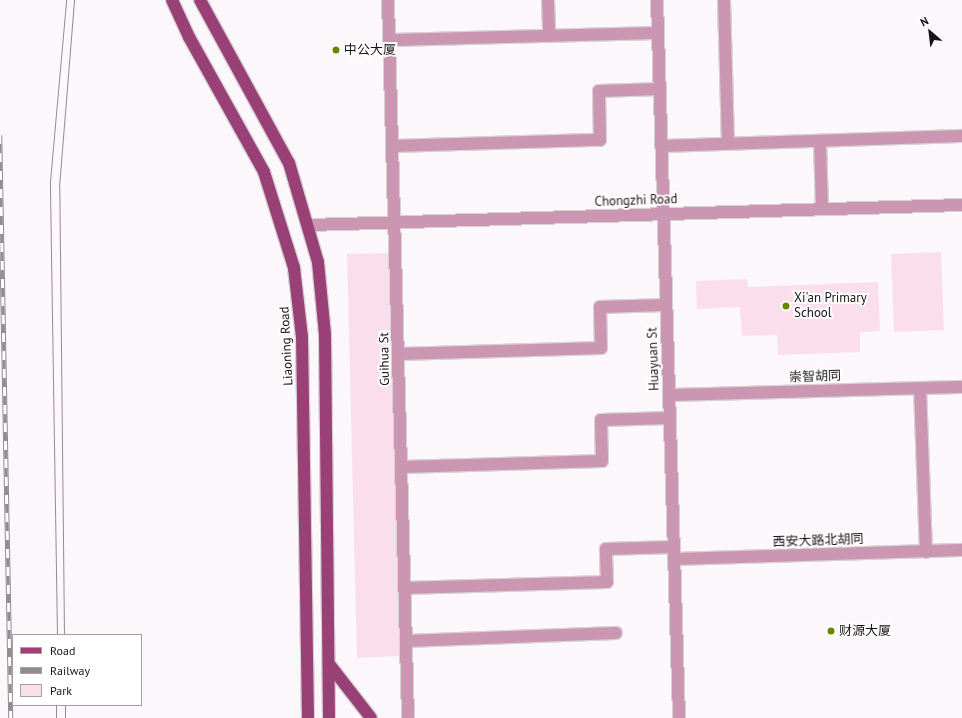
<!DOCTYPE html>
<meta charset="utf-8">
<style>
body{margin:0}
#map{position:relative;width:962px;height:718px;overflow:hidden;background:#fcf7fa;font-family:"PT Sans","Noto Sans SC",sans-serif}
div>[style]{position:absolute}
.green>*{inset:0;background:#fadeec}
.roads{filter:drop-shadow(1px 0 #d8d2d6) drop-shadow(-1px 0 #d8d2d6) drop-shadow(0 1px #d8d2d6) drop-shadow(0 -1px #d8d2d6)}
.minor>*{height:12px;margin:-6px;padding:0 6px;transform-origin:6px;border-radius:6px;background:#ca96b2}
.major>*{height:12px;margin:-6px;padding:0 6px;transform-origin:6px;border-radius:6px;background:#994076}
.tram>*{height:1px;margin:-0.5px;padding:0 0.5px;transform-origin:0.5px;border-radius:0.5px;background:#928b8f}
.rail>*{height:4.5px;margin-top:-2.25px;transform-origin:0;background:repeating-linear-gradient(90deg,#fff 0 9px,#928b8f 0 18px);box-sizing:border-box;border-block:1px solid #928b8f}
.dots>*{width:11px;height:11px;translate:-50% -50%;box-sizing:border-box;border:2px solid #fff;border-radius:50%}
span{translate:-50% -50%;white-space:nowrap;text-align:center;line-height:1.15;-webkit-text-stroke:4px #fff;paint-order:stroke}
.poi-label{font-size:13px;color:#1b1217}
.left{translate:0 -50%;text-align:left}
.street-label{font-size:13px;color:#1b1217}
.legend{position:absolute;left:12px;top:634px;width:130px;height:72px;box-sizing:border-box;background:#fff;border:1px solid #a4a0a2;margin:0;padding:5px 7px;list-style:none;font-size:12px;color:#1b1217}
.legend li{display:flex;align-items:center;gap:8px;height:20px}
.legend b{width:20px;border:1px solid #a4a0a2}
.north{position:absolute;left:910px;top:12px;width:40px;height:40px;-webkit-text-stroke:3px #fff;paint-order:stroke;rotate:332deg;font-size:11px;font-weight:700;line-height:16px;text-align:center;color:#1b1217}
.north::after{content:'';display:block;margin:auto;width:14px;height:18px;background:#1b1217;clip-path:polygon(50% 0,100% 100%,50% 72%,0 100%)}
</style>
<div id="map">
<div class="green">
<i style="clip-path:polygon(941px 252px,944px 330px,894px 332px,891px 254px)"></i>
<i style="clip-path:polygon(390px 253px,401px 656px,357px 658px,347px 254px)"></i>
<i style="clip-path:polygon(747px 279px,748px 287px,878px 282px,880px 331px,860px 332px,860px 352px,778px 355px,777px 335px,742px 336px,740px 307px,697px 309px,696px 281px)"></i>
</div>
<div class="roads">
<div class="minor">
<i style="left:388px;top:0;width:718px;rotate:88.4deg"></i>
<i style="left:548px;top:0;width:36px;rotate:88deg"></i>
<i style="left:657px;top:0;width:718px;rotate:88.24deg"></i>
<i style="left:724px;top:0;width:143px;rotate:88.4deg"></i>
<i style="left:389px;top:40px;width:269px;rotate:-1.5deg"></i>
<i style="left:820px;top:141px;width:68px;rotate:88.3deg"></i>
<i style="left:393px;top:146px;width:207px;rotate:-1.7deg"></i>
<i style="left:600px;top:140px;width:49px;rotate:-91.2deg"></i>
<i style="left:599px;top:91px;width:61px;rotate:-1.9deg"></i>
<i style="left:661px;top:146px;width:301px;rotate:-1.9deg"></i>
<i style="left:310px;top:225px;width:652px;rotate:-1.76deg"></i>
<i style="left:399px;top:354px;width:202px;rotate:-1.7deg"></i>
<i style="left:601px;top:348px;width:41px;rotate:-91.4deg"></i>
<i style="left:600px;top:307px;width:66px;rotate:-1.7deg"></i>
<i style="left:920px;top:388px;width:164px;rotate:87.9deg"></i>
<i style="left:669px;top:395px;width:293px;rotate:-1.6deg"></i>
<i style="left:402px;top:467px;width:200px;rotate:-1.7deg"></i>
<i style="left:602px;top:461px;width:41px;rotate:-91.4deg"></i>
<i style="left:601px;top:420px;width:69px;rotate:-1.7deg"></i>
<i style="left:674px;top:559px;width:288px;rotate:-1.8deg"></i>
<i style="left:405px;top:588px;width:202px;rotate:-1.7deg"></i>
<i style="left:607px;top:582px;width:33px;rotate:-92deg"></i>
<i style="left:606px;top:549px;width:67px;rotate:-1.7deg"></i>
<i style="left:406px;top:641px;width:210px;rotate:-2.2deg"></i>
</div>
<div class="major">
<i style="left:172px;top:0;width:41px;rotate:65.3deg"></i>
<i style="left:189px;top:37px;width:154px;rotate:60.9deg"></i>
<i style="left:264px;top:172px;width:101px;rotate:72.6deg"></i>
<i style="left:294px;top:268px;width:69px;rotate:83.4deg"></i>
<i style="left:302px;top:337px;width:381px;rotate:89.1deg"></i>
<i style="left:200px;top:0;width:186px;rotate:61.4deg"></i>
<i style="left:289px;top:163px;width:103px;rotate:73.7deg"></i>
<i style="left:318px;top:262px;width:73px;rotate:84.5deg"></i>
<i style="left:325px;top:335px;width:383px;rotate:89.4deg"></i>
<i style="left:329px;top:664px;width:68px;rotate:52.1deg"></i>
</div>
</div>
<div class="tram">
<i style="left:57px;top:635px;width:454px;rotate:-90.9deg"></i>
<i style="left:50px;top:181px;width:182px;rotate:-84.9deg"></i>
<i style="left:64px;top:635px;width:448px;rotate:-90.6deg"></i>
<i style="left:59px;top:187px;width:188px;rotate:-85.4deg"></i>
<i style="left:65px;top:705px;width:13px;rotate:90deg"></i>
<i style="left:56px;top:718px;width:13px;rotate:-90deg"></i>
</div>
<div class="rail">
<i style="left:0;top:135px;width:583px;rotate:88.92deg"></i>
</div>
<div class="dots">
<i style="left:336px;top:50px;background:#688700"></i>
<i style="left:786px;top:306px;background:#688700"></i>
<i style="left:831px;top:631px;background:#688700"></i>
</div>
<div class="poi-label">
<span class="left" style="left:344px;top:50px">中公大厦</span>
<span class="left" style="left:794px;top:306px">Xi'an Primary<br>School</span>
<span class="left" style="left:839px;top:631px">财源大厦</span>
</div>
<div class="street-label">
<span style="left:636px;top:201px;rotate:-2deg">Chongzhi Road</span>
<span style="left:287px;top:346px;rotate:-93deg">Liaoning Road</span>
<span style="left:385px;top:359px;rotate:-91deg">Guihua St</span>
<span style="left:654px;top:359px;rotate:-92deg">Huayuan St</span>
<span style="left:815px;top:377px;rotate:-2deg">崇智胡同</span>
<span style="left:818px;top:541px;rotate:-2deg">西安大路北胡同</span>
</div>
<ul class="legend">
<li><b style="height:5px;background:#994076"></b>Road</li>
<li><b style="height:5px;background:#928b8f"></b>Railway</li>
<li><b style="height:11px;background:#fadeec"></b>Park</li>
</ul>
<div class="north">N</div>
</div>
